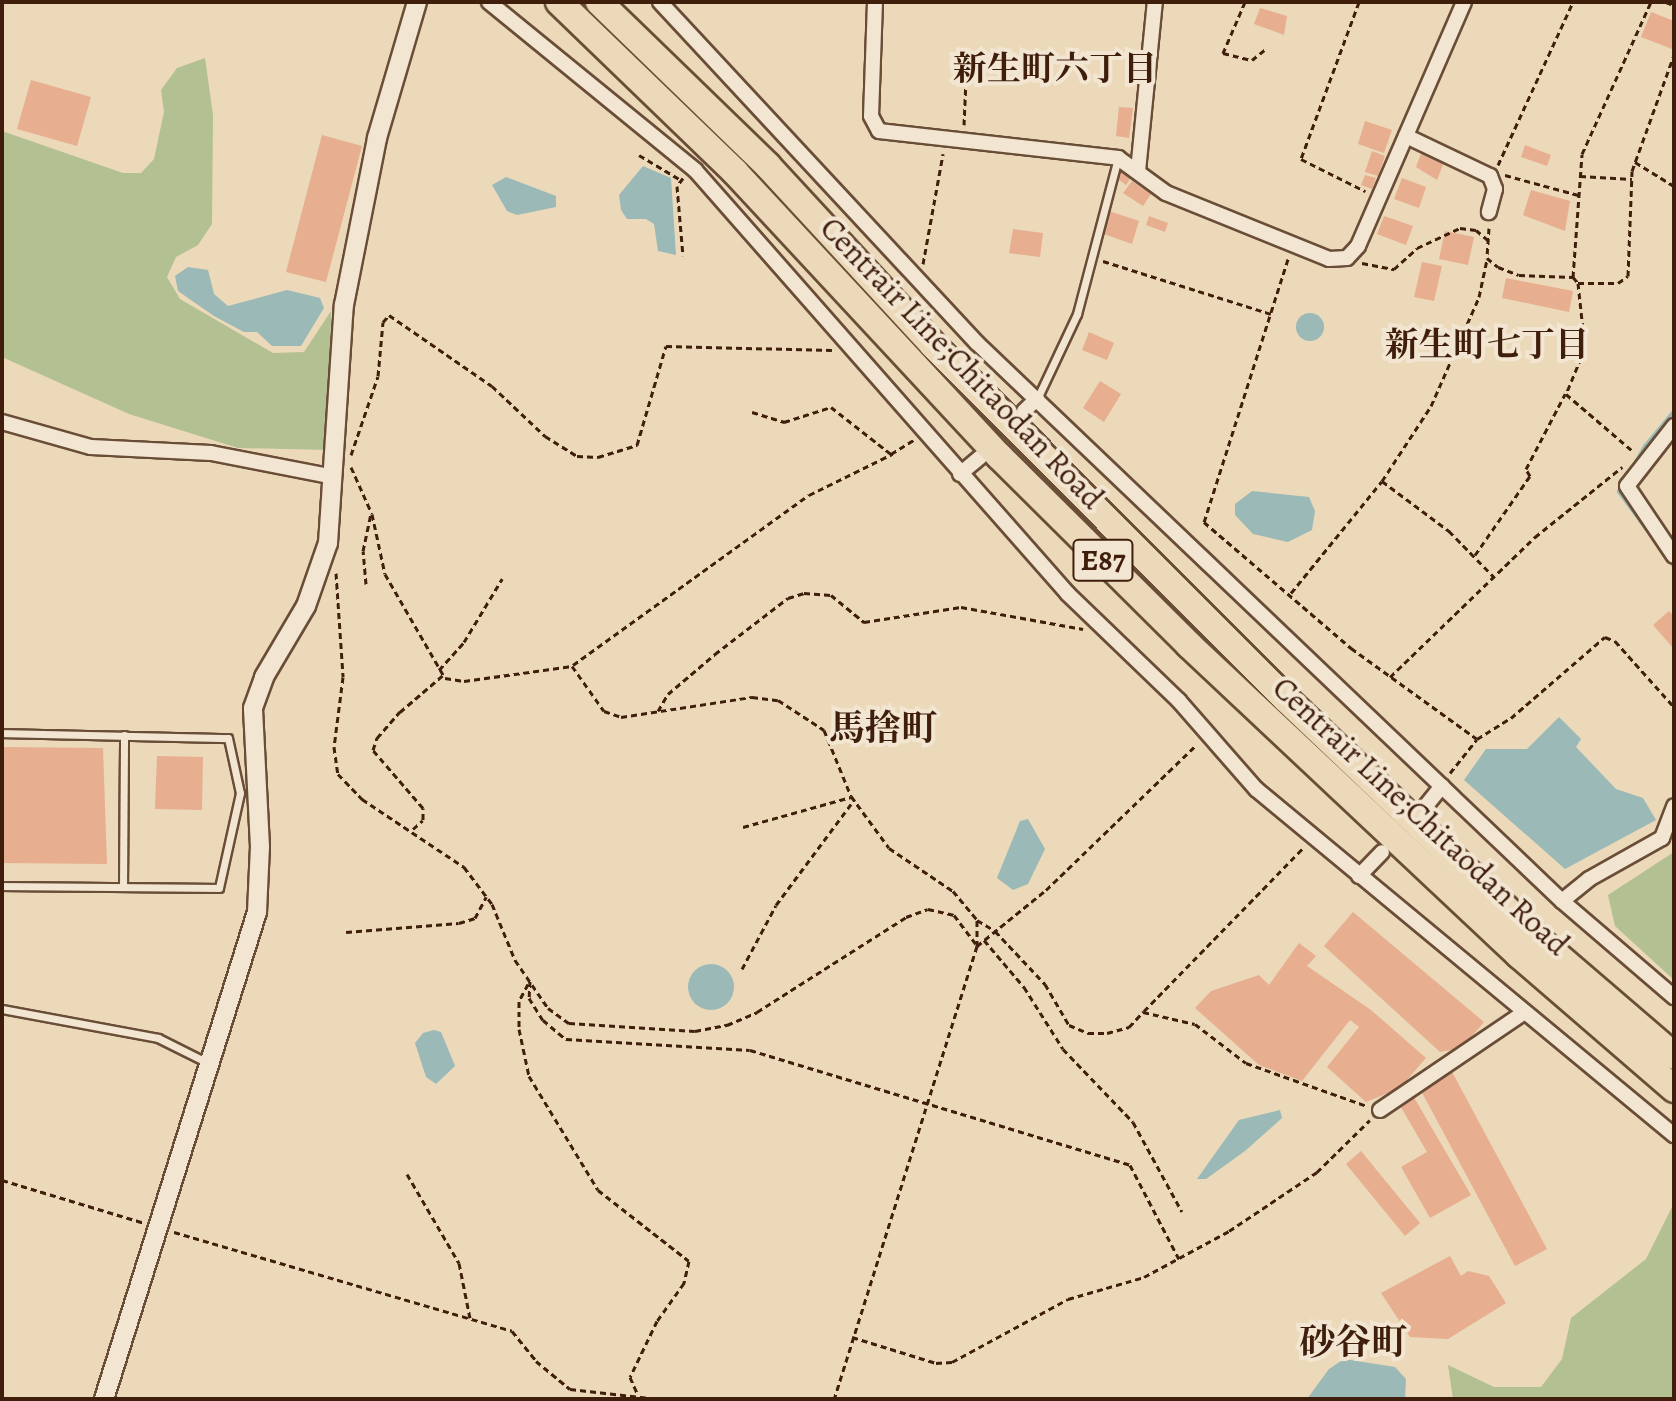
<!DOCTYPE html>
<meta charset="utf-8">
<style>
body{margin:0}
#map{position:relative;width:1676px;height:1401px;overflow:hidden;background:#ebd9b9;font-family:Alegreya,"Noto Serif JP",serif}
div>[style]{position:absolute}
.green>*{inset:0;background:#b3c092}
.water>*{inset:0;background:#9ab9b7}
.round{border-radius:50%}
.stream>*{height:5px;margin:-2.5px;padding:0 2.5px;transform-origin:2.5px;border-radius:2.5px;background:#9ab9b7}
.building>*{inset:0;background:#e7ae90}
.path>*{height:3px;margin-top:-1.5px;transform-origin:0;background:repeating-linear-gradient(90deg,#3f1e0c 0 6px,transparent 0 10px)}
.roads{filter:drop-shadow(2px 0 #6a4d37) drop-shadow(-2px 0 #6a4d37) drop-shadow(0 2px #6a4d37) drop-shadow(0 -2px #6a4d37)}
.service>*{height:7px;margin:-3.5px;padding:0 3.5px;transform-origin:3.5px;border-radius:3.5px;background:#f2e6d2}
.minor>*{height:14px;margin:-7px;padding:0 7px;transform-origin:7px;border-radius:7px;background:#f2e6d2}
.tertiary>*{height:18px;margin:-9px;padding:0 9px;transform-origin:9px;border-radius:9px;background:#f2e6d2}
.motorway>*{height:26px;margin:-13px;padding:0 13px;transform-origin:13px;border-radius:13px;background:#ebd9b9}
span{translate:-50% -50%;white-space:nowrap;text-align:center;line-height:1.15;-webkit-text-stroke:8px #f2e6d2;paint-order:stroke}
.shield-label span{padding:2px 6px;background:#f2e6d2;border:2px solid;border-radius:6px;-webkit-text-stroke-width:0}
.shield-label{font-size:30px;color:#3f1e0c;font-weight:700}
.street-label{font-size:32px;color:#3f1e0c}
.neighbourhood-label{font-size:34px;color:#3f1e0c;font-weight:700}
.quarter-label{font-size:36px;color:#3f1e0c;font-weight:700}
.frame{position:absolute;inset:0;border:4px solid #3f1e0c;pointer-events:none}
</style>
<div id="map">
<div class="green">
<i style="clip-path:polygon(205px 58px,213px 115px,212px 224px,198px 245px,176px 257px,167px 277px,180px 299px,273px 353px,304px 352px,331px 311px,329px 450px,238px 448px,129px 414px,2px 357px,2px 131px,123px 173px,141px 173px,154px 159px,164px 112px,161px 90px,177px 68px)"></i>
<i style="clip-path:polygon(1674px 852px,1674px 980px,1615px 926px,1608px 895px)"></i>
<i style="clip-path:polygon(1674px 1203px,1674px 1399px,1453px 1399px,1448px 1365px,1494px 1387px,1541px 1387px,1562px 1359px,1571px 1318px,1646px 1259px)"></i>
</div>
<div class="water">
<i style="clip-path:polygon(643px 166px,671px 178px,676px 255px,658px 251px,654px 224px,646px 219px,627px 219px,621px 210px,619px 195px)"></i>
<i style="clip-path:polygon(506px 177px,556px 196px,556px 207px,517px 215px,507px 211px,492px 185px)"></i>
<i style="clip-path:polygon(188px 267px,208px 270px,214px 294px,228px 306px,287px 290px,320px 298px,324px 308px,301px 346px,272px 346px,257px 332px,244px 332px,214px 316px,178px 291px,175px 276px)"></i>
<i class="round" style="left:1296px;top:313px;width:28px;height:28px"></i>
<i style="clip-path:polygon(1252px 491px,1309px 497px,1315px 511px,1312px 530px,1288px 542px,1253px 534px,1235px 515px,1235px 504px)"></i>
<i style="clip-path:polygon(1559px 717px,1581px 739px,1576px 747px,1616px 789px,1643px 798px,1656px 820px,1565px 869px,1464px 780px,1486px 749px,1527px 749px)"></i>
<i style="clip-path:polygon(1028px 819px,1045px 849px,1028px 884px,1013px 890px,997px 878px,1020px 821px)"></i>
<i class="round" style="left:688px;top:964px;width:46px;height:46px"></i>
<i style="clip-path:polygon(434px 1030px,441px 1032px,455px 1066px,436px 1084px,426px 1077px,415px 1043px,423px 1033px)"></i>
<i style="clip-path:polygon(1280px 1110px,1282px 1118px,1245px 1151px,1206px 1179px,1197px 1179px,1239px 1120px)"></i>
<i style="clip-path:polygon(1344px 1359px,1395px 1367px,1406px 1379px,1405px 1399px,1307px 1399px,1329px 1369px)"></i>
</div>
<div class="stream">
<i style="left:1674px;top:411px;width:45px;rotate:129.6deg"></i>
<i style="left:1645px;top:446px;width:52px;rotate:120deg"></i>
<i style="left:1619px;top:491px;width:93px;rotate:53.7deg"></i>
</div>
<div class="building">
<i style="clip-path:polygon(1260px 8px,1287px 16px,1284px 35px,1254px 24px)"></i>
<i style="clip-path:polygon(1651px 12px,1674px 21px,1672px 49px,1641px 37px)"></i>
<i style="clip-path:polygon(31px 80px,91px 97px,77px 146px,17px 129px)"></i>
<i style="clip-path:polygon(1119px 107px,1133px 108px,1129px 138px,1116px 136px)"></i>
<i style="clip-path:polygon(1365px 121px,1392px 130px,1384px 153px,1358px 144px)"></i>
<i style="clip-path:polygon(322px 135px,362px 146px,326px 282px,286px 272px)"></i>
<i style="clip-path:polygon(1525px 145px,1551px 155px,1547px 166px,1521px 157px)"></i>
<i style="clip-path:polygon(1372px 151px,1385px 156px,1378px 176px,1365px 172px)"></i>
<i style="clip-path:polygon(1422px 151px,1445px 160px,1437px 180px,1416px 167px)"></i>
<i style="clip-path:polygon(1121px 168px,1132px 176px,1126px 185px,1115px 177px)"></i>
<i style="clip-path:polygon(1365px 175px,1376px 178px,1372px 189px,1361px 185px)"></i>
<i style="clip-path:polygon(1402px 178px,1426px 187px,1419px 208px,1394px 199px)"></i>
<i style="clip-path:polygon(1132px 181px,1151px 194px,1143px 206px,1123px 193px)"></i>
<i style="clip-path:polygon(1531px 190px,1570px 201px,1565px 231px,1523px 215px)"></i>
<i style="clip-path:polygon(1109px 211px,1139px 221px,1132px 244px,1101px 233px)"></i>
<i style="clip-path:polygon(1149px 216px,1168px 223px,1165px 232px,1146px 225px)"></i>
<i style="clip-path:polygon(1384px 216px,1413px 226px,1406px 245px,1377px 234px)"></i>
<i style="clip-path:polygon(1013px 229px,1043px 233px,1040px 257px,1009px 253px)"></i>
<i style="clip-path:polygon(1445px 231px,1474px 237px,1468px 265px,1439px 259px)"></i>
<i style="clip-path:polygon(1422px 262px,1442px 266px,1434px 301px,1414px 297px)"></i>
<i style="clip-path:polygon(1506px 278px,1573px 291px,1569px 312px,1502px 298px)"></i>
<i style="clip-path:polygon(1089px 332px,1114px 343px,1107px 360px,1082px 350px)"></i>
<i style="clip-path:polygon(1100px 381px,1121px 394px,1104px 422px,1083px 408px)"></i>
<i style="clip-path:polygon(1669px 611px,1674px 616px,1674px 649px,1653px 625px)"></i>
<i style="clip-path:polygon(2px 747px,103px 748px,107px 864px,2px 863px)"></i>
<i style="clip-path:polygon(157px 756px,203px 757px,202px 810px,155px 809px)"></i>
<i style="clip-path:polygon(1353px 912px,1484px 1022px,1462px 1048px,1440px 1052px,1324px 946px)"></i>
<i style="clip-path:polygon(1299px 943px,1316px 956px,1307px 966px,1371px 1010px,1426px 1058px,1400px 1088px,1366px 1102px,1327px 1067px,1359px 1027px,1350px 1020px,1302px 1081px,1259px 1065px,1195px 1008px,1211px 991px,1259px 975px,1269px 985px)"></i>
<i style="clip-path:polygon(1451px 1070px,1547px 1249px,1515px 1266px,1419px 1087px)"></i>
<i style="clip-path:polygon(1412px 1094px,1471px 1195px,1430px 1218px,1401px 1167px,1427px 1152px,1398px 1102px)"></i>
<i style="clip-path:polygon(1361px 1151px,1420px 1223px,1405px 1236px,1346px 1164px)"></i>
<i style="clip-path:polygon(1450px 1256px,1461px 1276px,1468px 1271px,1489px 1276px,1506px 1303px,1448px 1339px,1410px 1337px,1381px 1293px)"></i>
</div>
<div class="path">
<i style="left:1245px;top:2px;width:56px;rotate:113.3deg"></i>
<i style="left:1223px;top:53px;width:30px;rotate:14deg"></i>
<i style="left:1252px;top:60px;width:19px;rotate:-39deg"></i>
<i style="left:1359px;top:2px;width:167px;rotate:110.3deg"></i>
<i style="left:1301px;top:159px;width:72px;rotate:26.6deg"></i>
<i style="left:1666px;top:2px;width:9px;rotate:21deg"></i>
<i style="left:964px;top:125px;width:68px;rotate:-87.5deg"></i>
<i style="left:639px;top:155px;width:49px;rotate:30.8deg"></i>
<i style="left:1635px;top:162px;width:46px;rotate:31.6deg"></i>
<i style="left:1498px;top:165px;width:179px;rotate:-65.3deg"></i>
<i style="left:1505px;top:175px;width:76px;rotate:15.3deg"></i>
<i style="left:1580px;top:176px;width:52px;rotate:3.3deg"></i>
<i style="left:683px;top:178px;width:10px;rotate:127deg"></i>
<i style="left:677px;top:186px;width:70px;rotate:85.1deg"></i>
<i style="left:1489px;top:228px;width:30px;rotate:94deg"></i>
<i style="left:1487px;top:258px;width:14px;rotate:39deg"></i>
<i style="left:1498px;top:267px;width:22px;rotate:21deg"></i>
<i style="left:1519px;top:275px;width:54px;rotate:2.1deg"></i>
<i style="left:1573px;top:277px;width:8px;rotate:50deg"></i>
<i style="left:1578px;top:283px;width:65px;rotate:83.9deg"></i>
<i style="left:1585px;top:348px;width:50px;rotate:112.4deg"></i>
<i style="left:1566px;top:394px;width:89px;rotate:40.5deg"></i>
<i style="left:1288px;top:259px;width:276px;rotate:107.7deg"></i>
<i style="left:1204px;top:522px;width:194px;rotate:40.6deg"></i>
<i style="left:1351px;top:648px;width:155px;rotate:35.8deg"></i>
<i style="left:1477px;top:739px;width:40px;rotate:-32deg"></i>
<i style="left:1511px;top:718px;width:124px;rotate:-40.8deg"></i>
<i style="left:1605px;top:637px;width:11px;rotate:22deg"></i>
<i style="left:1615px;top:641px;width:89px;rotate:48.2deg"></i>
<i style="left:1103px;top:261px;width:176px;rotate:17.5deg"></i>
<i style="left:1362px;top:263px;width:33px;rotate:11deg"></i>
<i style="left:1394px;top:269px;width:31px;rotate:-42deg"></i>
<i style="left:1417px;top:248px;width:47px;rotate:-24.9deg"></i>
<i style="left:1460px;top:228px;width:16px;rotate:7deg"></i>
<i style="left:1476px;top:230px;width:16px;rotate:40deg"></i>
<i style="left:923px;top:264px;width:112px;rotate:-79.7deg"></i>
<i style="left:1573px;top:277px;width:123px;rotate:-85.8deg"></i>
<i style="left:1582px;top:154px;width:167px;rotate:-65.6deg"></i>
<i style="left:1578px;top:283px;width:40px"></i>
<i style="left:1618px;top:283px;width:12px;rotate:-35deg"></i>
<i style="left:1628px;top:276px;width:105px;rotate:-87.8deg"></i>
<i style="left:1632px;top:171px;width:123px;rotate:-70.1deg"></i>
<i style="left:752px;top:412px;width:34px;rotate:17deg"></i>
<i style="left:784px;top:422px;width:49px;rotate:-17.7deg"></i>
<i style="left:831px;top:407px;width:76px;rotate:38.1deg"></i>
<i style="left:891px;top:454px;width:28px;rotate:-32deg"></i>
<i style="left:351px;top:455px;width:83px;rotate:-71.1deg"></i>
<i style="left:378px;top:376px;width:54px;rotate:-84.7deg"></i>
<i style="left:383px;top:322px;width:9px;rotate:-49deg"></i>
<i style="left:389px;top:315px;width:125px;rotate:34.6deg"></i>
<i style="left:492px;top:386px;width:73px;rotate:43.3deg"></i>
<i style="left:545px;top:436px;width:38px;rotate:32deg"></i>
<i style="left:577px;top:456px;width:21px;rotate:3deg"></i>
<i style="left:598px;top:457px;width:41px;rotate:-17.1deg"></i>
<i style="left:637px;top:445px;width:103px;rotate:-73.7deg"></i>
<i style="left:666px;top:346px;width:166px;rotate:1.4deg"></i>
<i style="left:351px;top:467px;width:51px;rotate:65.9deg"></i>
<i style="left:372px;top:514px;width:61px;rotate:77.8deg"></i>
<i style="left:385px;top:574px;width:120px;rotate:60deg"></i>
<i style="left:445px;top:678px;width:19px;rotate:9deg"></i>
<i style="left:464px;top:681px;width:109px;rotate:-7.9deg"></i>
<i style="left:572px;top:666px;width:55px;rotate:54.6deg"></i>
<i style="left:604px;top:711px;width:18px;rotate:19deg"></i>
<i style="left:621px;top:717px;width:133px;rotate:-8.7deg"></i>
<i style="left:752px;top:697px;width:26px;rotate:7deg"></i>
<i style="left:778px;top:700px;width:55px;rotate:33.1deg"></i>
<i style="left:824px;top:730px;width:71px;rotate:67.8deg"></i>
<i style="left:851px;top:796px;width:64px;rotate:53.8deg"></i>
<i style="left:889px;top:848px;width:77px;rotate:33.9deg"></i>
<i style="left:953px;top:891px;width:38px;rotate:50deg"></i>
<i style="left:977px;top:920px;width:21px;rotate:31deg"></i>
<i style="left:995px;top:931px;width:73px;rotate:46.7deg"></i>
<i style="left:1045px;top:984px;width:48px;rotate:59.7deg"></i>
<i style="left:1069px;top:1025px;width:21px;rotate:23deg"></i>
<i style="left:1088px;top:1033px;width:19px"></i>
<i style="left:1107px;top:1033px;width:23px;rotate:-15deg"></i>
<i style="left:1129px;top:1027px;width:21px;rotate:-47deg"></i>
<i style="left:1143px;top:1012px;width:53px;rotate:13deg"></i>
<i style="left:1195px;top:1024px;width:64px;rotate:37.4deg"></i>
<i style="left:1246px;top:1063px;width:128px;rotate:19.6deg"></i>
<i style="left:1382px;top:481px;width:84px;rotate:36.7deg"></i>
<i style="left:1449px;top:531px;width:64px;rotate:45.6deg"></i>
<i style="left:1475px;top:555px;width:96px;rotate:-55.2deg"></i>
<i style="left:1530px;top:476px;width:8px;rotate:-120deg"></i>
<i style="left:1526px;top:469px;width:85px;rotate:-62.5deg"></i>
<i style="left:336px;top:573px;width:104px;rotate:86.1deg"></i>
<i style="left:343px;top:677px;width:71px;rotate:97.3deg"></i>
<i style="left:334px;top:747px;width:27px;rotate:82deg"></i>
<i style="left:338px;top:774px;width:35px;rotate:46deg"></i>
<i style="left:362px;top:799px;width:123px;rotate:33.7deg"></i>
<i style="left:464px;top:867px;width:46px;rotate:52.9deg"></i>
<i style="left:492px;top:904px;width:61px;rotate:67.7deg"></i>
<i style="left:515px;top:960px;width:58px;rotate:55.5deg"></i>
<i style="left:548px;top:1008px;width:26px;rotate:36deg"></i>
<i style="left:569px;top:1023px;width:126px;rotate:3.6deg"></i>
<i style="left:695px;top:1031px;width:33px;rotate:-11deg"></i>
<i style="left:727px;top:1025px;width:33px;rotate:-23deg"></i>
<i style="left:757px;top:1012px;width:177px;rotate:-32.5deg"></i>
<i style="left:906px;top:917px;width:23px;rotate:-20deg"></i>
<i style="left:928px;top:909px;width:27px;rotate:13deg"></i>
<i style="left:954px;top:915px;width:39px;rotate:53deg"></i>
<i style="left:977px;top:946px;width:475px;rotate:107.5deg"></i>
<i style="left:366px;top:584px;width:33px;rotate:-95deg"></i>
<i style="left:363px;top:551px;width:38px;rotate:-78deg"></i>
<i style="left:1291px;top:593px;width:144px;rotate:-50.9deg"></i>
<i style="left:1382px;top:481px;width:90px;rotate:-56.8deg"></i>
<i style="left:1431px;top:406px;width:119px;rotate:-66.2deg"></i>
<i style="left:1479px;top:297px;width:39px;rotate:-78deg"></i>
<i style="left:573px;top:665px;width:291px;rotate:-35.8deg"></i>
<i style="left:809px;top:495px;width:93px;rotate:-26.3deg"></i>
<i style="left:439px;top:670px;width:38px;rotate:-48deg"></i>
<i style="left:464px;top:642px;width:74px;rotate:-58.9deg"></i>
<i style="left:1390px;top:677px;width:202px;rotate:-44deg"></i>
<i style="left:1535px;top:537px;width:112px;rotate:-38.8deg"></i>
<i style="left:658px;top:711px;width:20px;rotate:-60deg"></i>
<i style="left:668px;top:694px;width:62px;rotate:-40.4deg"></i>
<i style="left:715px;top:654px;width:92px;rotate:-37.5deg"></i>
<i style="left:788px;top:598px;width:17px;rotate:-17deg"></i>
<i style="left:804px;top:593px;width:27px;rotate:4deg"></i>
<i style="left:831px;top:595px;width:43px;rotate:39.3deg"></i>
<i style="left:864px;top:622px;width:98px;rotate:-8.8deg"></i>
<i style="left:961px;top:607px;width:124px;rotate:10.2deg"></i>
<i style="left:1450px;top:773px;width:43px;rotate:-51.5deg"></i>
<i style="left:743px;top:827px;width:112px;rotate:-15.5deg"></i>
<i style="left:413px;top:829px;width:13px;rotate:-42deg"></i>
<i style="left:423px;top:820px;width:12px;rotate:-90deg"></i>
<i style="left:423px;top:808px;width:77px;rotate:-130.8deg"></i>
<i style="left:373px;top:750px;width:13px;rotate:-72deg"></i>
<i style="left:377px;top:738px;width:35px;rotate:-49deg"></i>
<i style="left:400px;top:712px;width:57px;rotate:-40.7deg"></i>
<i style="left:977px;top:920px;width:26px;rotate:90deg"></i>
<i style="left:977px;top:946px;width:89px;rotate:-39.1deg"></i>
<i style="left:1046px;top:890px;width:209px;rotate:-44deg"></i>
<i style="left:346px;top:932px;width:113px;rotate:-4.6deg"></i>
<i style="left:459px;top:923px;width:17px;rotate:-17deg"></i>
<i style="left:475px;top:918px;width:24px;rotate:-62deg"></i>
<i style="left:984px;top:940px;width:62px;rotate:49.6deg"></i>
<i style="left:1024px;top:987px;width:73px;rotate:57.8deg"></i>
<i style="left:1063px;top:1049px;width:101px;rotate:46.2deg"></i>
<i style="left:1133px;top:1122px;width:102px;rotate:61.4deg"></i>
<i style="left:742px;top:969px;width:72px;rotate:-62deg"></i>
<i style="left:776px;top:905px;width:131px;rotate:-53.4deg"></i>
<i style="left:530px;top:981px;width:17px;rotate:93deg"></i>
<i style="left:529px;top:998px;width:26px;rotate:58deg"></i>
<i style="left:543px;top:1020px;width:30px;rotate:40deg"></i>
<i style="left:566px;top:1039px;width:184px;rotate:3.4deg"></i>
<i style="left:750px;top:1050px;width:397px;rotate:16.8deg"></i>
<i style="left:1130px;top:1165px;width:106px;rotate:62.5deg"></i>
<i style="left:528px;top:984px;width:19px;rotate:118deg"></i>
<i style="left:519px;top:1001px;width:28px;rotate:90deg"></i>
<i style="left:519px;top:1029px;width:48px;rotate:78deg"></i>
<i style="left:529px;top:1076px;width:133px;rotate:58.8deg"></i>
<i style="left:598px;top:1190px;width:115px;rotate:38deg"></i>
<i style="left:689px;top:1261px;width:23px;rotate:103deg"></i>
<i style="left:684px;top:1283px;width:47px;rotate:125.4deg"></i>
<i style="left:657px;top:1321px;width:62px;rotate:115.7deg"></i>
<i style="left:630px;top:1377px;width:17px;rotate:66deg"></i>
<i style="left:1144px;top:1011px;width:228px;rotate:-45.7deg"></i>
<i style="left:407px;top:1174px;width:103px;rotate:59.7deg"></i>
<i style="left:459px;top:1263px;width:56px;rotate:78.7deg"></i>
<i style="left:2px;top:1180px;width:148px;rotate:16.8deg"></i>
<i style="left:174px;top:1232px;width:352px;rotate:16.3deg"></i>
<i style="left:512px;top:1331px;width:38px;rotate:51deg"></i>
<i style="left:536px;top:1361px;width:44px;rotate:39.5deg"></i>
<i style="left:570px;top:1389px;width:89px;rotate:6.5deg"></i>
<i style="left:852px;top:1337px;width:88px;rotate:17.2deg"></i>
<i style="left:936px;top:1363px;width:16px;rotate:-4deg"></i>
<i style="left:952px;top:1362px;width:132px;rotate:-28.5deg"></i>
<i style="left:1068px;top:1299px;width:79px;rotate:-16.1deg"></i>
<i style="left:1144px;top:1277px;width:97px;rotate:-28.4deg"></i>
<i style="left:1229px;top:1231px;width:106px;rotate:-33.8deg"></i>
<i style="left:1317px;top:1172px;width:74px;rotate:-44.5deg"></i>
</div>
<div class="roads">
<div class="service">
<i style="left:1037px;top:399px;width:94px;rotate:-64.8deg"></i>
<i style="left:1077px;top:314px;width:161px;rotate:-75.3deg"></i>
<i style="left:2px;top:733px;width:226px;rotate:1.3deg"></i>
<i style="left:228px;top:738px;width:56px;rotate:77.7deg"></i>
<i style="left:240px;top:793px;width:97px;rotate:102.5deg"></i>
<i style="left:219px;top:888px;width:217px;rotate:-179.5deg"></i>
<i style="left:123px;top:887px;width:152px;rotate:-89.6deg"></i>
<i style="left:2px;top:1009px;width:159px;rotate:10.5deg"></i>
<i style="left:158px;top:1038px;width:54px;rotate:26.6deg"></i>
</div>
<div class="minor">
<i style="left:489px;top:2px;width:266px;rotate:39.2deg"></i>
<i style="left:695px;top:170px;width:565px;rotate:48.66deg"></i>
<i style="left:1068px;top:594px;width:154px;rotate:43.9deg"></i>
<i style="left:1179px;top:701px;width:117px;rotate:48.8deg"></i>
<i style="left:1256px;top:789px;width:543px;rotate:39.62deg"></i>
<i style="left:660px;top:2px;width:466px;rotate:47.1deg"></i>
<i style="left:977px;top:343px;width:808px;rotate:43.65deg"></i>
<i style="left:1562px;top:901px;width:148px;rotate:40.6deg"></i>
<i style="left:875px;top:2px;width:114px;rotate:92deg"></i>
<i style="left:871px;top:116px;width:17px;rotate:62deg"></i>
<i style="left:879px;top:131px;width:241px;rotate:6.4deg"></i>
<i style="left:1118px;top:158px;width:59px;rotate:36.1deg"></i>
<i style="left:1166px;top:193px;width:176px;rotate:22deg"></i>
<i style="left:1329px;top:259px;width:18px;rotate:-3deg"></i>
<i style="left:1347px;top:258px;width:16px;rotate:-47deg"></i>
<i style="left:1358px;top:246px;width:266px;rotate:-66.5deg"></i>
<i style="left:1406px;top:136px;width:93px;rotate:25.5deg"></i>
<i style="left:1490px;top:176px;width:14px;rotate:69deg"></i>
<i style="left:1495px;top:189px;width:24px;rotate:105deg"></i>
<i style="left:1138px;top:171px;width:170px;rotate:-84.3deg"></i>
<i style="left:1024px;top:411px;width:18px;rotate:-43deg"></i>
<i style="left:2px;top:422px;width:92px;rotate:15.7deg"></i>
<i style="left:91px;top:447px;width:120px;rotate:2.9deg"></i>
<i style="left:211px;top:453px;width:125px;rotate:11deg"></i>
<i style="left:1674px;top:426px;width:76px;rotate:128.1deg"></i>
<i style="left:1627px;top:486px;width:84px;rotate:56.1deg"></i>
<i style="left:960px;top:474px;width:26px;rotate:-40deg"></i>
<i style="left:1425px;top:807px;width:27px;rotate:-51deg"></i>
<i style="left:1359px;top:876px;width:33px;rotate:-46deg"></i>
<i style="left:1562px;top:901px;width:35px;rotate:-39deg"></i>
<i style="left:1589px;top:879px;width:84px;rotate:-29.3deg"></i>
<i style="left:1662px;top:838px;width:34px;rotate:-69deg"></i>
<i style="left:1380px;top:1110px;width:173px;rotate:-34.1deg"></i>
</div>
<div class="tertiary">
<i style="left:104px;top:1399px;width:510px;rotate:-72.56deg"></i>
<i style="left:257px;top:912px;width:65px;rotate:-87.4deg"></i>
<i style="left:260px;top:847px;width:139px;rotate:-92.9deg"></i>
<i style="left:253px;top:708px;width:33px;rotate:-70deg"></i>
<i style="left:264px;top:677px;width:82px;rotate:-59.4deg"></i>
<i style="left:306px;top:606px;width:67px;rotate:-70.8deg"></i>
<i style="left:328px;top:543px;width:239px;rotate:-86.2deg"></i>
<i style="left:344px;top:305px;width:170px;rotate:-78.8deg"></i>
<i style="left:377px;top:138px;width:142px;rotate:-73.6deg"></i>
</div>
<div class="motorway">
<i style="left:559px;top:2px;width:245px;rotate:44deg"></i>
<i style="left:735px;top:172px;width:388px;rotate:47.1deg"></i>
<i style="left:999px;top:456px;width:268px;rotate:44.8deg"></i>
<i style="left:1189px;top:645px;width:453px;rotate:43.2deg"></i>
<i style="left:1519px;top:955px;width:205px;rotate:40.8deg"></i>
<i style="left:599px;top:2px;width:235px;rotate:44.1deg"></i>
<i style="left:768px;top:166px;width:243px;rotate:47.3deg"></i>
<i style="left:933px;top:345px;width:500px;rotate:45.1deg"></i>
<i style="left:1286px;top:699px;width:348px;rotate:43.6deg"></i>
<i style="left:1538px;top:939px;width:179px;rotate:40.7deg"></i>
</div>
</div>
<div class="shield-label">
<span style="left:1103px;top:560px">E87</span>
</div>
<div class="street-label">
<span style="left:962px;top:363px;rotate:46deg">Centrair Line;Chitaodan Road</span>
<span style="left:1421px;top:816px;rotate:43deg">Centrair Line;Chitaodan Road</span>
</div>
<div class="neighbourhood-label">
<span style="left:1055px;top:69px">新生町六丁目</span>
<span style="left:1487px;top:345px">新生町七丁目</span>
</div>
<div class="quarter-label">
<span style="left:883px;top:728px">馬捨町</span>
<span style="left:1353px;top:1342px">砂谷町</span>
</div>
<div class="frame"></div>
</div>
